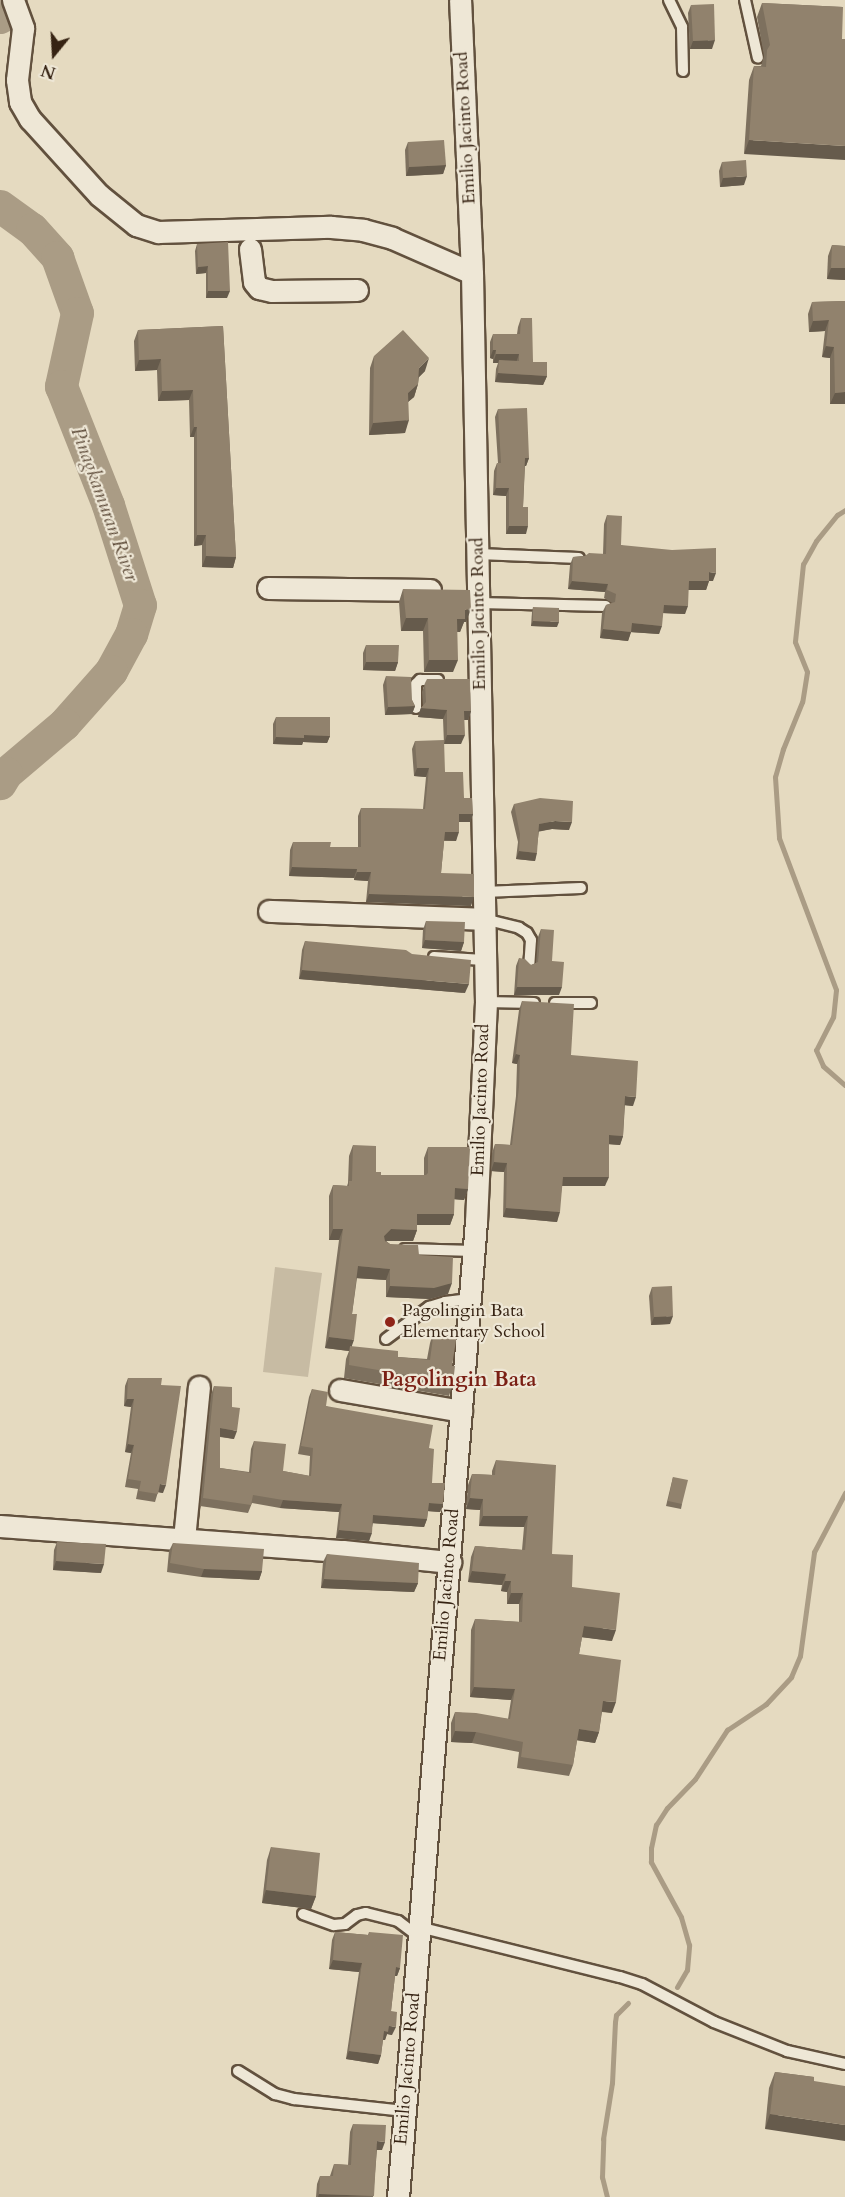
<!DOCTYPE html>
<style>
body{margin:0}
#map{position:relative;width:845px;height:2197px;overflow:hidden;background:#e5dac0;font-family:Cardo,serif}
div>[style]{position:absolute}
.green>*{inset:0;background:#c7bba3}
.stream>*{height:5px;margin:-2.5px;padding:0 2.5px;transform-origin:2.5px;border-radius:2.5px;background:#aa9c85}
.river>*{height:33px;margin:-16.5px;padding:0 16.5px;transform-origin:16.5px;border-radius:16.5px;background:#aa9c85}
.roads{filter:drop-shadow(2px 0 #62513e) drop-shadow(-2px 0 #62513e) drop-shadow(0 2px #62513e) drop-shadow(0 -2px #62513e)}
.service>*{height:10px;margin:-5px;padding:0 5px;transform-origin:5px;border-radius:5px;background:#eee7d6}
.minor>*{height:21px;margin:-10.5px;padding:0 10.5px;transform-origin:10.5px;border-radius:10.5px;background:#eee7d6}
.wall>*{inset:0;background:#7d705e}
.shaded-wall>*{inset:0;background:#665b4c}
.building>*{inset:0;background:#91826d}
.dots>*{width:16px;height:16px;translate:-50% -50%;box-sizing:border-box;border:3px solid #eee7d6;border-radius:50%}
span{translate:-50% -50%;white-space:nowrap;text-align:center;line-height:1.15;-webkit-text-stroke:4.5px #eee7d6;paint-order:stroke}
.street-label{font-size:18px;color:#362313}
.poi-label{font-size:18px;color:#362313}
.left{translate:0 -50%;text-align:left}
.water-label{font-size:20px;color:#5f4d3b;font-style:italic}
.quarter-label{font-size:21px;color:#7a1f14;font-weight:700}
.north{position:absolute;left:24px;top:24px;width:60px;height:60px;-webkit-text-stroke:4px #eee7d6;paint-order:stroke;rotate:198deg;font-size:16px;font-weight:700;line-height:24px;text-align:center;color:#362313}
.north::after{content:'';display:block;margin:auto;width:21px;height:27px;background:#362313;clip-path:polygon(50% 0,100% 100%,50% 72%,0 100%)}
</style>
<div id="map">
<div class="green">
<i style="clip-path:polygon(275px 1267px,322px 1273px,308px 1377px,263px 1372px)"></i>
</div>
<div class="stream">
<i style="left:845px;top:510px;width:9px;rotate:148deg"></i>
<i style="left:837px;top:515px;width:33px;rotate:129deg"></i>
<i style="left:816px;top:541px;width:26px;rotate:119deg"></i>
<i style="left:803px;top:564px;width:78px;rotate:95.9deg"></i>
<i style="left:795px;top:642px;width:32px;rotate:68deg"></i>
<i style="left:807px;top:672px;width:30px;rotate:99deg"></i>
<i style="left:802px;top:702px;width:51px;rotate:112deg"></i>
<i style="left:783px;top:749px;width:29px;rotate:106deg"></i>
<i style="left:775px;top:777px;width:61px;rotate:86.2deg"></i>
<i style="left:779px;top:838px;width:162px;rotate:69.4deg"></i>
<i style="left:836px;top:990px;width:27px;rotate:96deg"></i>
<i style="left:833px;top:1017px;width:37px;rotate:117deg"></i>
<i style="left:816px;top:1050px;width:17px;rotate:66deg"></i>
<i style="left:823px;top:1066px;width:29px;rotate:41deg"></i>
<i style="left:677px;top:1987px;width:20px;rotate:-60deg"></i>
<i style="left:687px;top:1970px;width:25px;rotate:-85deg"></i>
<i style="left:689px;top:1945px;width:29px;rotate:-106deg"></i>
<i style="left:681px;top:1917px;width:63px;rotate:-118.6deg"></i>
<i style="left:651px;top:1862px;width:14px;rotate:-90deg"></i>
<i style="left:651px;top:1848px;width:24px;rotate:-78deg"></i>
<i style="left:656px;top:1825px;width:20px;rotate:-57deg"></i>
<i style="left:667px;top:1808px;width:40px;rotate:-46deg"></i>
<i style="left:695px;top:1779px;width:59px;rotate:-56.9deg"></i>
<i style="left:727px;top:1730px;width:47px;rotate:-33.7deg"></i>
<i style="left:766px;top:1704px;width:37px;rotate:-47deg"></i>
<i style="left:791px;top:1677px;width:23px;rotate:-67deg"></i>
<i style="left:800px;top:1656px;width:105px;rotate:-82.3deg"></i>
<i style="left:814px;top:1552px;width:67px;rotate:-62.3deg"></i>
<i style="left:607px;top:2197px;width:21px;rotate:-104deg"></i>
<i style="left:602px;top:2177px;width:38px;rotate:-88deg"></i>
<i style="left:603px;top:2139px;width:57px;rotate:-80.9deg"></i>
<i style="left:612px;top:2083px;width:61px;rotate:-87.2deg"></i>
<i style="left:615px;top:2022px;width:7px;rotate:-82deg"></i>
<i style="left:616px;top:2015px;width:17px;rotate:-45deg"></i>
</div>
<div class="river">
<i style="left:0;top:17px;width:20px;rotate:-57deg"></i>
<i style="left:0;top:206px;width:39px;rotate:36deg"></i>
<i style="left:32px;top:229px;width:38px;rotate:48deg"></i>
<i style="left:57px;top:257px;width:59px;rotate:70.3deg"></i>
<i style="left:77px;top:313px;width:75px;rotate:102.4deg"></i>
<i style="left:61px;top:386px;width:128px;rotate:68.4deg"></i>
<i style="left:108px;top:505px;width:105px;rotate:72.3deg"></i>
<i style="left:140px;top:605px;width:30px;rotate:107deg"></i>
<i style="left:131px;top:634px;width:42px;rotate:118.4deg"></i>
<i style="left:111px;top:671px;width:71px;rotate:131.6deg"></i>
<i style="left:64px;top:724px;width:76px;rotate:139.8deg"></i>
<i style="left:6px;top:773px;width:12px;rotate:121deg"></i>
</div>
<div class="roads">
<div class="service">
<i style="left:669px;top:0;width:30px;rotate:64deg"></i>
<i style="left:682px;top:27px;width:44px;rotate:88.7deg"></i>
<i style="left:745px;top:0;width:59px;rotate:77.4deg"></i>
<i style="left:478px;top:554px;width:101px;rotate:2.3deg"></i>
<i style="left:479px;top:603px;width:127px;rotate:1.4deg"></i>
<i style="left:416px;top:708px;width:24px;rotate:-90deg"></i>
<i style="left:416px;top:684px;width:6px;rotate:-45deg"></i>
<i style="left:420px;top:680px;width:18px"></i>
<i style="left:484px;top:892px;width:97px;rotate:-2.4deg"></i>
<i style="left:484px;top:919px;width:36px;rotate:14deg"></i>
<i style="left:519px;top:928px;width:9px;rotate:32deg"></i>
<i style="left:527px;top:933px;width:8px;rotate:60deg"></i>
<i style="left:531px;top:940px;width:26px;rotate:94deg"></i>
<i style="left:434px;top:957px;width:50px;rotate:3.4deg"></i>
<i style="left:486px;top:1002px;width:48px;rotate:1.2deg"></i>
<i style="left:555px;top:1003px;width:36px"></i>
<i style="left:405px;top:1249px;width:69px;rotate:1.7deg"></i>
<i style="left:386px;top:1339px;width:54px;rotate:-36.7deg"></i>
<i style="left:429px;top:1307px;width:17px;rotate:-17deg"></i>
<i style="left:445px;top:1302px;width:25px;rotate:-7deg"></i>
<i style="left:303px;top:1914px;width:33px;rotate:20deg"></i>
<i style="left:334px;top:1925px;width:11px;rotate:-5deg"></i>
<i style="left:345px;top:1924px;width:15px;rotate:-37deg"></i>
<i style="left:357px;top:1915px;width:9px;rotate:-13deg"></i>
<i style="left:366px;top:1913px;width:33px;rotate:14deg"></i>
<i style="left:398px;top:1921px;width:25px;rotate:37deg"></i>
<i style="left:419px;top:1927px;width:207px;rotate:14deg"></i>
<i style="left:620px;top:1977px;width:23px;rotate:18deg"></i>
<i style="left:642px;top:1984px;width:81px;rotate:27.8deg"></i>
<i style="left:714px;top:2022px;width:79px;rotate:21.7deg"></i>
<i style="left:787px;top:2051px;width:59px;rotate:12.6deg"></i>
<i style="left:238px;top:2071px;width:44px;rotate:31.9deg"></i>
<i style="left:275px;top:2094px;width:20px;rotate:15deg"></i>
<i style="left:294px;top:2099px;width:111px;rotate:6.2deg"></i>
</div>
<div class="minor">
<i style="left:13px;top:0;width:30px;rotate:70deg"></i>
<i style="left:23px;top:28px;width:52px;rotate:96.6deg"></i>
<i style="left:17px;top:80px;width:22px;rotate:82deg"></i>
<i style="left:20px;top:102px;width:20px;rotate:60deg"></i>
<i style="left:30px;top:119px;width:103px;rotate:47.8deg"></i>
<i style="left:99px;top:195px;width:48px;rotate:39deg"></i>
<i style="left:136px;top:225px;width:23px;rotate:18deg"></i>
<i style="left:158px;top:232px;width:173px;rotate:-1.7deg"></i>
<i style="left:331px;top:227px;width:32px;rotate:5deg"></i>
<i style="left:363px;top:230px;width:30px;rotate:15deg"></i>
<i style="left:392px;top:238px;width:87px;rotate:23.6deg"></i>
<i style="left:250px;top:249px;width:33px;rotate:83deg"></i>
<i style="left:254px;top:282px;width:8px;rotate:50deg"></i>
<i style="left:259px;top:288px;width:13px;rotate:13deg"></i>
<i style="left:272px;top:291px;width:85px;rotate:-0.7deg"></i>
<i style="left:268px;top:588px;width:162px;rotate:0.7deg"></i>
<i style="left:269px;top:911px;width:215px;rotate:2.1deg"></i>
<i style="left:340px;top:1390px;width:123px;rotate:9.8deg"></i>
<i style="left:0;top:1526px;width:344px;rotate:4.2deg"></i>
<i style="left:343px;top:1551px;width:108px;rotate:5.9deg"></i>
<i style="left:184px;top:1539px;width:153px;rotate:-84.4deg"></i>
<i style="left:398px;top:2197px;width:978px;rotate:-85.43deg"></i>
<i style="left:476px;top:1222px;width:220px;rotate:-87.4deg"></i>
<i style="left:486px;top:1002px;width:729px;rotate:-91.1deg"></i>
<i style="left:472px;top:273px;width:273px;rotate:-92.5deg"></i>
</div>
</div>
<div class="wall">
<i style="clip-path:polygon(762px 3px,843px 7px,744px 154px,749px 80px,754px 66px,761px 66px,764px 56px,757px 17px)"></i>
<i style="clip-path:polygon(691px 5px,712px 49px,690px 49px,688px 13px)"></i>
<i style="clip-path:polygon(408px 142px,446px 165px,443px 174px,406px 176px,405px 150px)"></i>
<i style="clip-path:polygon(722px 162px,744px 185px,720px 187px,719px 171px)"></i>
<i style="clip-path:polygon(197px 244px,227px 298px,206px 298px,206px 273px,196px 274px,195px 251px)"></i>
<i style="clip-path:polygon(832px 245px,845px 246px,845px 280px,827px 279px,828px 256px)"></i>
<i style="clip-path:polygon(845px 301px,845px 404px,830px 404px,830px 358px,822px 357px,825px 331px,809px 332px,808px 314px,812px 302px)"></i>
<i style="clip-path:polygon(521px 318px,533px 362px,547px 376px,543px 385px,495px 382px,496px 369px,498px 363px,493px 363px,493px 359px,490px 358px,490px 342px,493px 334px,517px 334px,518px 327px)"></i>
<i style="clip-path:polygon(223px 326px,236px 557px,233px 568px,202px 567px,202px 545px,194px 546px,194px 437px,190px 437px,189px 400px,158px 401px,157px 370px,135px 371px,134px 341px,138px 330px)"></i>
<i style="clip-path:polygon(374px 356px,425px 371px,419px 377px,418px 384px,414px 397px,408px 402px,405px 433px,369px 435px,370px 368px)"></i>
<i style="clip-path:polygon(498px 409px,529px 458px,526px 466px,525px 466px,523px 507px,526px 534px,506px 534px,506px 496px,493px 495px,494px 471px,497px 463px,498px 463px,495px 417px)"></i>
<i style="clip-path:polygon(607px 515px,621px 545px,713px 581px,709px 581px,706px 590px,688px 590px,685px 614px,663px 613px,659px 634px,631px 632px,628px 641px,600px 638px,602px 613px,606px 605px,612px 603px,604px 598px,605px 592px,568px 589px,570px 565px,573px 557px,603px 554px,604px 524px)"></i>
<i style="clip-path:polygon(403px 589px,466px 622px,464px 622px,460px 632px,457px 632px,453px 672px,424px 672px,423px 631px,401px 631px,399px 602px)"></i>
<i style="clip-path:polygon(533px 607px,557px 627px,531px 626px,532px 612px)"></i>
<i style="clip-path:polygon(366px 645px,398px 662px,395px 671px,363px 670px,363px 653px)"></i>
<i style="clip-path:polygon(386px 676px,412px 700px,415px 706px,412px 714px,385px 715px,383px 685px)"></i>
<i style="clip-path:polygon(425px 683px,471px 711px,468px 720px,464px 720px,461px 744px,444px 744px,443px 719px,418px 717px,421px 708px,423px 706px,422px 692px)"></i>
<i style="clip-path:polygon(276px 717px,330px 736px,327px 743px,303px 742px,302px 745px,273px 744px,273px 724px)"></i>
<i style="clip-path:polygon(415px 741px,445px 772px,464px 798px,473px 814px,470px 822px,459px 822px,456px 841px,444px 841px,441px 873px,471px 906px,366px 902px,368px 881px,354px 880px,354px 878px,289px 876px,290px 850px,293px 842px,330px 847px,358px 847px,358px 816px,361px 808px,423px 809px,426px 777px,414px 776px,412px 749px)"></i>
<i style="clip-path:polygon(514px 804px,569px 830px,552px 829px,539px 831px,535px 861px,516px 859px,518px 842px,511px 812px)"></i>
<i style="clip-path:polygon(426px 921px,464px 942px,461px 951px,422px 948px,423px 930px)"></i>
<i style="clip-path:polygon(541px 929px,552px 961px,559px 995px,514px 995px,516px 966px,519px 958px,531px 965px,536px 963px,538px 937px)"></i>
<i style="clip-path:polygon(305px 941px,465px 993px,299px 979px,302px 950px)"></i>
<i style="clip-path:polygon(522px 1001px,571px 1055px,633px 1106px,625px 1105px,623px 1136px,620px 1145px,609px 1144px,605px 1186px,562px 1186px,557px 1222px,503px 1217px,504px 1172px,491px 1171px,492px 1153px,495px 1144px,510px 1145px,516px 1096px,517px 1064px,512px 1063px,519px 1010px)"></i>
<i style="clip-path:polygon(353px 1145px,376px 1172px,381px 1175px,424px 1175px,424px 1158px,428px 1147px,468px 1189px,464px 1200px,454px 1199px,454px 1214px,450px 1225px,417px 1225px,417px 1230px,413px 1241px,386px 1241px,390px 1244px,419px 1255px,448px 1294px,430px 1299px,386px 1297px,386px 1280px,357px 1278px,352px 1314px,352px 1347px,398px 1357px,427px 1359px,430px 1343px,434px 1330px,452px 1366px,453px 1383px,449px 1396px,344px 1378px,346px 1359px,349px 1351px,325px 1348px,339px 1240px,329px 1240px,329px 1196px,333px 1185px,347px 1186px,348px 1183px,349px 1156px)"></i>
<i style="clip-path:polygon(652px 1287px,670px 1324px,651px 1325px,649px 1296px)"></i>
<i style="clip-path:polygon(128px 1378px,163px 1493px,158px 1492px,155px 1502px,136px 1499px,138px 1489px,125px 1487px,131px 1453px,125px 1452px,131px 1407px,124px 1406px,125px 1386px)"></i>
<i style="clip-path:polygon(214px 1386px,232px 1407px,234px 1439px,220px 1437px,220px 1468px,249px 1472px,251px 1449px,254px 1441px,283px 1471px,309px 1476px,310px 1456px,298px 1454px,309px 1397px,312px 1389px,326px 1406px,429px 1448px,432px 1483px,443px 1504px,440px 1512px,428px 1511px,427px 1519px,424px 1527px,373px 1523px,369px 1541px,336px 1538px,339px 1512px,280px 1508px,252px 1503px,248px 1513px,200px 1506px,211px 1395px)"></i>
<i style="clip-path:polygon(496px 1460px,572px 1587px,612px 1641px,582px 1637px,579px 1654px,612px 1713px,602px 1712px,599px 1732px,595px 1743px,577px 1740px,573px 1765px,569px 1776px,517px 1768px,519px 1752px,472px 1743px,451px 1742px,451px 1723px,455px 1712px,508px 1719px,511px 1700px,470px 1697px,471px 1630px,475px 1619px,519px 1622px,519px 1604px,507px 1604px,507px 1592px,501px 1591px,502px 1585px,468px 1582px,471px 1557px,475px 1546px,522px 1550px,524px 1527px,479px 1526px,480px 1510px,466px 1509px,468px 1485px,472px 1474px,492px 1475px,492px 1471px)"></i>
<i style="clip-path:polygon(673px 1477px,682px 1504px,681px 1509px,666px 1506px)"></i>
<i style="clip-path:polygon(57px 1542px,101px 1573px,53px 1570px,54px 1550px)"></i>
<i style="clip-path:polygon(173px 1543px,262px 1571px,259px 1580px,201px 1577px,167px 1572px,169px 1551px)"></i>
<i style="clip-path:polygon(327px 1554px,418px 1583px,414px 1592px,321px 1588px,323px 1562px)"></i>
<i style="clip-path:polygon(271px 1847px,316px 1896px,311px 1909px,262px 1903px,267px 1860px)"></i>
<i style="clip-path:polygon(335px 1932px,368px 1935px,369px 1932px,400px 1968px,397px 1976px,395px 1976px,391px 2011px,392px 2035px,387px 2034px,385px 2040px,383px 2040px,381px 2055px,378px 2064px,346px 2059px,359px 1972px,329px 1969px,332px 1940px)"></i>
<i style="clip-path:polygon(775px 2072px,814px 2077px,765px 2129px,769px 2088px)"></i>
<i style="clip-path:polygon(353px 2124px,382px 2150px,377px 2150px,373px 2197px,316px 2197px,317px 2184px,320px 2176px,330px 2176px,334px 2164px,348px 2165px,350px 2132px)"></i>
</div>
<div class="shaded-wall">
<i style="clip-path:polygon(715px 40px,712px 49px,690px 49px,693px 41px)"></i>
<i style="clip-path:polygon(749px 140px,845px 146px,845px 160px,744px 154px)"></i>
<i style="clip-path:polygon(446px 165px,443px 174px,406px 176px,409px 167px)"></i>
<i style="clip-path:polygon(747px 176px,744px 185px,720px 187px,723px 178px)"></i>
<i style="clip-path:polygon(208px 266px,206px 273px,196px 274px,198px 267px)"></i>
<i style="clip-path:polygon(831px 268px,845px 268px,845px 280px,827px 279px)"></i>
<i style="clip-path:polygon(208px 291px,230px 291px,227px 298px,206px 298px)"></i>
<i style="clip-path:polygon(829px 320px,825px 331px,809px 332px,813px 321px)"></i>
<i style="clip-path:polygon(826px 346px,834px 347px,830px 358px,822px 357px)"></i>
<i style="clip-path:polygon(493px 350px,496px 350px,493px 359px,490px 358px)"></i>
<i style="clip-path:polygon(496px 354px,519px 354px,516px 363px,499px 360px,498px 363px,493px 363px)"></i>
<i style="clip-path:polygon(429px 358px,425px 371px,415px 381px,419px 368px)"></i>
<i style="clip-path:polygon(161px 359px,157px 370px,135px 371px,139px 360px)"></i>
<i style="clip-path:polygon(498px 373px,547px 376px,543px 385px,495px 382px)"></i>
<i style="clip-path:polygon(418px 384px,414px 397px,403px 406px,408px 393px)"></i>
<i style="clip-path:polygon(193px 390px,189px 400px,158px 401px,162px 391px)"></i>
<i style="clip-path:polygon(845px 392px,845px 404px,830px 404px,835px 393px)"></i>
<i style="clip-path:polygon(409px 420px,405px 433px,369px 435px,373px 423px)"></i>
<i style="clip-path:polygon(194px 427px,197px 427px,194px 437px,190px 437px)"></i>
<i style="clip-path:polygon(525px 458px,529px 458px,526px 466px,522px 466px)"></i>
<i style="clip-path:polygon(496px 488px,509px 488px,506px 496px,493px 495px)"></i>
<i style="clip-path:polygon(509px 526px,528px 526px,526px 534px,506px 534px)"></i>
<i style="clip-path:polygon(197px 535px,206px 535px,202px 545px,194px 546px)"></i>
<i style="clip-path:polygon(206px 556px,236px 557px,233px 568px,202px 567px)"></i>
<i style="clip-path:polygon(709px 572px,716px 573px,713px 581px,709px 581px,706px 590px,686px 590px,689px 581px)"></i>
<i style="clip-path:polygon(572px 581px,608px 584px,605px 592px,568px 589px)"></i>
<i style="clip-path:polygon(664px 605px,688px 606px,685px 614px,661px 613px)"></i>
<i style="clip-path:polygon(471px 609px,466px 622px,464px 622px,460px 632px,452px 631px,457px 619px,465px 610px)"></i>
<i style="clip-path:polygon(406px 618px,428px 618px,423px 631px,401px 631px)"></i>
<i style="clip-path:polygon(533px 621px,559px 622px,557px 627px,531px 626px)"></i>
<i style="clip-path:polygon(632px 623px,662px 626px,659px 634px,629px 632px)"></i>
<i style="clip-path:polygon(603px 629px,631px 632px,628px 641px,600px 638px)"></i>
<i style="clip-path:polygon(429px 660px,458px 660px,453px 672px,424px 672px)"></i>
<i style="clip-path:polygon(366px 662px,398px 662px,395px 671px,363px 670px)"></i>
<i style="clip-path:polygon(415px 706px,412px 714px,385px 715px,388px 707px)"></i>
<i style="clip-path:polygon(421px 708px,447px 710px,443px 719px,418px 717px)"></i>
<i style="clip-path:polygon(464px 711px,471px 711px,468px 720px,461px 720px)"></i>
<i style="clip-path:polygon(304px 735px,330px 736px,327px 743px,303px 742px,302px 745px,273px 744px,276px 737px)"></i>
<i style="clip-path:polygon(447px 735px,465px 735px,461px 744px,444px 744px)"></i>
<i style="clip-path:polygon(417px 768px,429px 768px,426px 777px,414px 776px)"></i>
<i style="clip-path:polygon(459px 814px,473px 814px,470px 822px,456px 822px)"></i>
<i style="clip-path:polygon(555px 821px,572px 822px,569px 830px,552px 829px,537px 832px,539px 824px)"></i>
<i style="clip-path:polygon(445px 832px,459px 832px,456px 841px,442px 840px)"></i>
<i style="clip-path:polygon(519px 851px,537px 853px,535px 861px,516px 859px)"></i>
<i style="clip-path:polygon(292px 867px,357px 869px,354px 878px,289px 876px)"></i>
<i style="clip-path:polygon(357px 872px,371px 872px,368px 881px,354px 880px)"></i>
<i style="clip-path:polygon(369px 894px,474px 897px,471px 906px,366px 902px)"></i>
<i style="clip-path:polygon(425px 940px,464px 942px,461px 951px,422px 948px)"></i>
<i style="clip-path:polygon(302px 970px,469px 984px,465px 993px,299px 979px)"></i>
<i style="clip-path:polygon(517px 987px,562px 987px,559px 995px,514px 995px)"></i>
<i style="clip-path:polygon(516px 1054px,520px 1055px,517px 1064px,512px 1063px)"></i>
<i style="clip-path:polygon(625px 1096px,636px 1097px,633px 1106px,622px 1105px)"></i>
<i style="clip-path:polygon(609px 1135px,623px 1136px,620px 1145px,606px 1144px)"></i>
<i style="clip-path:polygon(494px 1162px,507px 1163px,504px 1172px,491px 1171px)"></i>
<i style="clip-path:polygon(563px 1177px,609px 1177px,605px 1186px,560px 1186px)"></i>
<i style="clip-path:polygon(455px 1188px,468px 1189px,464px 1200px,451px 1199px)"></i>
<i style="clip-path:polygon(506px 1208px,560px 1212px,557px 1222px,503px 1217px)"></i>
<i style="clip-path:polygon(417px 1214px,454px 1214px,450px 1225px,413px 1225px)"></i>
<i style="clip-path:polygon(333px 1229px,343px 1229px,339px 1240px,329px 1240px)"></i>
<i style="clip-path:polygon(391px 1229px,417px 1230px,413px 1241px,387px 1241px,380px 1247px,384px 1236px)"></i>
<i style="clip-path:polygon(358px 1266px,390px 1269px,386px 1280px,354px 1278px)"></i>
<i style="clip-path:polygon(452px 1283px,448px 1294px,430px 1299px,386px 1297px,390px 1286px)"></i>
<i style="clip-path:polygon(673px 1316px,670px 1324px,651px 1325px,654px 1317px)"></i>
<i style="clip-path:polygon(329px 1337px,354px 1340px,350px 1351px,350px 1346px,349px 1351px,325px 1348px)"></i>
<i style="clip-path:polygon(127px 1399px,134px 1399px,131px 1407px,124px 1406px)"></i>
<i style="clip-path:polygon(220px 1428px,237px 1431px,234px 1439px,217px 1436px)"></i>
<i style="clip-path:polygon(128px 1444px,134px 1445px,131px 1453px,125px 1452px)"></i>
<i style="clip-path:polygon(160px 1484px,166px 1485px,163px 1493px,157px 1492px)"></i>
<i style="clip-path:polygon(470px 1498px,483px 1499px,480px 1510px,466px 1509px)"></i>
<i style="clip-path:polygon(283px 1500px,342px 1504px,339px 1512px,280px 1508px)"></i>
<i style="clip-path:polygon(429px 1503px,443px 1504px,440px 1512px,426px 1511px)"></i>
<i style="clip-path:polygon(373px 1515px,427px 1519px,424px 1527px,370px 1523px)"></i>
<i style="clip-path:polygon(483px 1516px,528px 1516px,524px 1527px,479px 1526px)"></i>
<i style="clip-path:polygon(339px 1530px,372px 1533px,369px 1541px,336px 1538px)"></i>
<i style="clip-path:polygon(56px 1561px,104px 1564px,101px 1573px,53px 1570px)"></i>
<i style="clip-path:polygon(204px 1569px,262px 1571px,259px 1580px,201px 1577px)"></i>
<i style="clip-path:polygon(472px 1571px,506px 1574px,502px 1585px,468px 1582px)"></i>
<i style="clip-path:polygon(324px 1579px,418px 1583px,414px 1592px,321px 1588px)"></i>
<i style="clip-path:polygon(505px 1581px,511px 1581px,507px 1592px,501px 1591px)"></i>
<i style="clip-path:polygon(511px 1593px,523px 1593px,519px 1604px,507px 1604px)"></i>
<i style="clip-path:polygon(584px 1626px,616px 1630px,612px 1641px,580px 1637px)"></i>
<i style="clip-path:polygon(474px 1687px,515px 1689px,511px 1700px,470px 1697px)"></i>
<i style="clip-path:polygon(603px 1701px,616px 1702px,612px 1713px,599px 1711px)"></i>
<i style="clip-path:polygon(579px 1729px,599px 1732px,595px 1743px,575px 1740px)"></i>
<i style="clip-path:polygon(455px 1731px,476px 1732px,472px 1743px,451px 1742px)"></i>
<i style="clip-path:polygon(266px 1890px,316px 1896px,311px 1909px,262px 1903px)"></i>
<i style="clip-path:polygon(333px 1960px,362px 1963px,359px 1972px,329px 1969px)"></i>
<i style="clip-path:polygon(396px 1967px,400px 1968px,397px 1976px,393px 1976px)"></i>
<i style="clip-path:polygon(389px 2026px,396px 2027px,392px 2035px,387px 2034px,385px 2040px,381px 2040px,384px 2031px)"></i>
<i style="clip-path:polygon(349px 2051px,381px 2055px,378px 2064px,346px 2059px)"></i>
<i style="clip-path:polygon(770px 2114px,845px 2125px,845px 2141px,765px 2129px)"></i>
<i style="clip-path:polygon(377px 2141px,385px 2142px,382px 2150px,374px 2150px)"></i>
<i style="clip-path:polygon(319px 2194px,374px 2196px,318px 2197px)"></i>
</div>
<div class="building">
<i style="clip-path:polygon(762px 3px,843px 7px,842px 39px,845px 39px,845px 146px,749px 140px,754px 66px,766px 67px,767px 50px,770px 45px)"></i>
<i style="clip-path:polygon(714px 4px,715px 40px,693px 41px,691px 5px)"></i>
<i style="clip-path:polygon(444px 140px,446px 165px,409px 167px,408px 142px)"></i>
<i style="clip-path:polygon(746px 160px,747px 176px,723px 178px,722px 162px)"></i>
<i style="clip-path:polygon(228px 242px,230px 291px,208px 291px,208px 266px,198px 267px,197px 244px)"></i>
<i style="clip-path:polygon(832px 245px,845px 246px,845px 268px,831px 268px)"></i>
<i style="clip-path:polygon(845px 301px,845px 392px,835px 393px,834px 347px,826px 346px,829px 320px,813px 321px,812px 302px)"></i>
<i style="clip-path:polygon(521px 318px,532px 318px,533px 362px,547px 362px,547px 376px,498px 373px,499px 360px,519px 361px,519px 354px,496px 354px,496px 350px,493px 350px,493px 334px,520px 334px)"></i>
<i style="clip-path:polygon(223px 326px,236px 557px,206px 556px,206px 535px,197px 535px,197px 427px,194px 427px,193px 390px,162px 391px,161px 359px,139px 360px,138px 330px)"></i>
<i style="clip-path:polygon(403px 330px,429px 358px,419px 368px,418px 384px,408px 393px,409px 420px,373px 423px,374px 356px)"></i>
<i style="clip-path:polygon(527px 408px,529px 458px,525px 458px,523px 507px,528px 507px,528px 526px,509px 526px,509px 488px,496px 488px,497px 463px,501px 463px,498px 409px)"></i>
<i style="clip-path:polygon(607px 515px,622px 516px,621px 545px,672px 550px,716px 548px,716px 573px,709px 572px,709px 581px,689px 581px,688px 606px,664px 605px,662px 626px,632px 623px,631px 632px,603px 629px,606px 605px,615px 602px,616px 594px,607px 590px,608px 584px,572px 581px,573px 557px,585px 556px,589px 553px,606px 554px)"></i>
<i style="clip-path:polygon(403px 589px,470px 590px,471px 609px,465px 610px,465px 619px,457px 619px,458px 660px,429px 660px,428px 618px,406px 618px)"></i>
<i style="clip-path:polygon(533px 607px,559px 608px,559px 622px,533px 621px)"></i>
<i style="clip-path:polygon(366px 645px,399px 645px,398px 662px,366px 662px)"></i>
<i style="clip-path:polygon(386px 676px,411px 677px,412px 700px,415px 706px,388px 707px)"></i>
<i style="clip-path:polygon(427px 679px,470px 679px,471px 711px,464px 711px,465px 735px,447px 735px,447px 710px,421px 708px,426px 702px,425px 683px)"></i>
<i style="clip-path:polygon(276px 717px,330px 717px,330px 736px,304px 735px,304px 738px,276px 737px)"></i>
<i style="clip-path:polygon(444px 740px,445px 772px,463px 772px,464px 798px,472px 798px,473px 814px,459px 814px,459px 832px,445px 832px,441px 873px,474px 874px,474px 897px,369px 894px,371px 872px,357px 872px,357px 869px,292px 867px,293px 842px,331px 842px,330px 847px,361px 847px,361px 808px,425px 809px,429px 768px,417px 768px,415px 741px)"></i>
<i style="clip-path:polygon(540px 798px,573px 801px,572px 822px,555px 821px,539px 824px,537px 853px,519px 851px,520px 834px,514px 804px)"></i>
<i style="clip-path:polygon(426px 921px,465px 922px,464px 942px,425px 940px)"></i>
<i style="clip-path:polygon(541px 929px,554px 930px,552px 961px,564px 962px,562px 987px,517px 987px,519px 958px,525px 959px,531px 965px,538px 962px)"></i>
<i style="clip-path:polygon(305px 941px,406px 950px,412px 954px,471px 960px,469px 984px,302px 970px)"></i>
<i style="clip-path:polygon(522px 1001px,574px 1004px,571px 1055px,638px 1061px,636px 1097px,625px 1096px,623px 1136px,609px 1135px,609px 1177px,563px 1177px,560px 1212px,506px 1208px,507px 1163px,494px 1162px,495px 1144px,512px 1145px,519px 1087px,520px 1055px,516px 1054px)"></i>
<i style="clip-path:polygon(353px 1145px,376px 1146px,376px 1172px,381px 1172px,381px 1175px,426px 1175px,428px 1173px,428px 1147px,470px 1147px,468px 1189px,455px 1188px,454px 1214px,417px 1214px,417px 1230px,391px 1229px,384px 1236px,385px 1241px,390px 1244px,418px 1245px,419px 1255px,453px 1257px,452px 1283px,434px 1288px,390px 1286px,390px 1269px,358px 1266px,352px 1314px,357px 1314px,354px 1340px,329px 1337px,343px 1229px,333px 1229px,333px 1185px,349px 1186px,349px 1181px,352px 1181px)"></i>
<i style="clip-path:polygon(672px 1286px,673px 1316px,654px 1317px,652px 1287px)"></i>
<i style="clip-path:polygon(434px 1330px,457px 1334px,452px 1366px,455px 1366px,453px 1383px,349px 1365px,350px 1346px,398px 1351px,398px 1357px,430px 1360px)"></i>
<i style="clip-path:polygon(128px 1378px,162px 1378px,161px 1385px,181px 1386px,166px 1485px,160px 1484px,158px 1494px,139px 1491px,141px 1481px,128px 1479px,134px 1445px,128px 1444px,134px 1399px,127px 1399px)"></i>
<i style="clip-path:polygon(214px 1386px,232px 1387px,232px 1407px,240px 1408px,237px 1431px,220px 1428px,220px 1468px,251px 1473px,254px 1441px,286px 1444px,283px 1471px,311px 1476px,313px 1448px,301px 1446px,312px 1389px,328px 1392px,326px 1406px,433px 1425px,429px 1448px,434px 1449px,432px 1483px,445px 1483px,443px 1504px,429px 1503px,427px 1519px,373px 1515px,372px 1533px,339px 1530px,342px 1504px,283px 1500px,253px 1495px,251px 1505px,203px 1498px)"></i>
<i style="clip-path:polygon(496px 1460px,556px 1465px,552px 1554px,573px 1555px,572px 1587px,620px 1593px,616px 1630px,584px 1626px,579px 1654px,621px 1660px,616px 1702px,603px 1701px,599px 1732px,579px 1729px,573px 1765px,521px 1757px,523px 1742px,476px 1732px,455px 1731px,455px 1712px,476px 1713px,510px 1719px,515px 1689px,474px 1687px,475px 1619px,522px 1622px,523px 1593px,511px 1593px,511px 1581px,505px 1581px,506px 1574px,472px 1571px,475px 1546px,525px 1550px,528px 1516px,483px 1516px,483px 1499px,470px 1498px,472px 1474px,495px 1475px)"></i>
<i style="clip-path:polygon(673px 1477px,688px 1480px,682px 1504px,668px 1501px)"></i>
<i style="clip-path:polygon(57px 1542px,106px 1544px,104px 1564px,56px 1561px)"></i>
<i style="clip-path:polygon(173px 1543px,264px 1549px,262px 1571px,204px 1569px,170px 1563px)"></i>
<i style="clip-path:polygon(327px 1554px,419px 1563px,418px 1583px,324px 1579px)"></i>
<i style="clip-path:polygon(271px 1847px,320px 1853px,316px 1896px,266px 1890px)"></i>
<i style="clip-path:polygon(335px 1932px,369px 1935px,369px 1932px,403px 1935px,400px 1968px,396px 1967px,391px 2011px,397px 2012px,396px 2027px,389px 2026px,388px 2032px,384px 2031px,381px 2055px,349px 2051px,362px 1963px,333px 1960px)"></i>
<i style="clip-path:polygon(775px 2072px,814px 2077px,814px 2081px,845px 2086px,845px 2125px,770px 2114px)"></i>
<i style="clip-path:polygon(353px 2124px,386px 2125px,385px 2142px,377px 2141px,374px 2196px,319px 2194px,320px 2176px,333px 2176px,334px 2164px,351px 2165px)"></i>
</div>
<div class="dots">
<i style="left:390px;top:1322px;background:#8f2418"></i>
</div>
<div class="street-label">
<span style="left:466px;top:128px;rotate:-93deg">Emilio Jacinto Road</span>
<span style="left:479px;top:614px;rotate:-91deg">Emilio Jacinto Road</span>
<span style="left:481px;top:1100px;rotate:-88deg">Emilio Jacinto Road</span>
<span style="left:447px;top:1585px;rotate:-85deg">Emilio Jacinto Road</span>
<span style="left:408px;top:2069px;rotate:-85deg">Emilio Jacinto Road</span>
</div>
<div class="poi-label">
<span class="left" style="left:402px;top:1322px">Pagolingin Bata<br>Elementary School</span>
</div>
<div class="water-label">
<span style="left:105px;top:504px;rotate:70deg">Pinagkamuran River</span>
</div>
<div class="quarter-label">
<span style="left:459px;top:1380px">Pagolingin Bata</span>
</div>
<div class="north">N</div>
</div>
